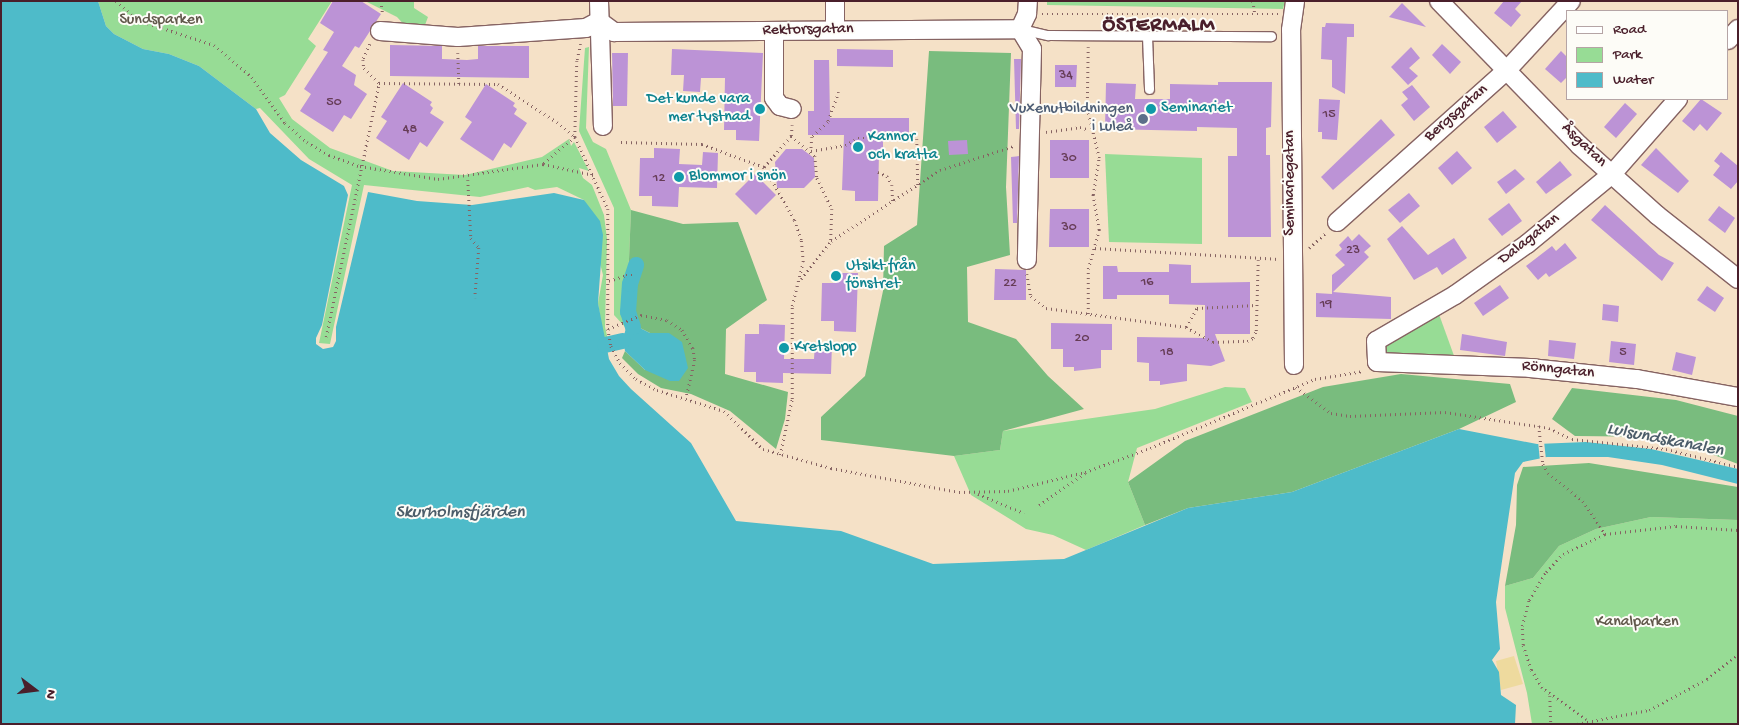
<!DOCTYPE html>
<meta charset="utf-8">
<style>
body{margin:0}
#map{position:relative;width:1739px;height:725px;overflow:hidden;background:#f5e1c7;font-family:"Gochi Hand",sans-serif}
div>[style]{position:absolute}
.green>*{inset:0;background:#97dc95}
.forest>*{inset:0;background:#79bc7e}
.sand>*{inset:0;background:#eeda9e}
.water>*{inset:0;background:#4ebbc9}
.pier>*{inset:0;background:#f5e1c7}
.canal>*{height:16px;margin:-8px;padding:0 8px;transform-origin:8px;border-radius:8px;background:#4ebbc9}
.building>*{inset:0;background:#bc93d6}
.path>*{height:2.5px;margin-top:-1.25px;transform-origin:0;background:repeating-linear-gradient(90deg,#866362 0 1px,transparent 0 5px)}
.roads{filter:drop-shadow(1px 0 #866362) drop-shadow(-1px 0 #866362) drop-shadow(0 1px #866362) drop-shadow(0 -1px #866362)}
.service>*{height:9px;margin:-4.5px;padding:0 4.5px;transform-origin:4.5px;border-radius:4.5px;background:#fff}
.minor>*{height:18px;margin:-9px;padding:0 9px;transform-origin:9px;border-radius:9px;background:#fff}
.dots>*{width:14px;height:14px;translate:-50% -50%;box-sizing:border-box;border:2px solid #fdfcf7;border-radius:50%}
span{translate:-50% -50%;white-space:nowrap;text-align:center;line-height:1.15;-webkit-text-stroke:4px #fdfcf7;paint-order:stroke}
.number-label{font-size:14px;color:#663c56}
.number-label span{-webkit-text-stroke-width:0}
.park-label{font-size:16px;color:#61584b}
.street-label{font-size:16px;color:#4a1f2b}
.culture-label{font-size:16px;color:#0d838f}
.right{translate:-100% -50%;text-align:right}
.left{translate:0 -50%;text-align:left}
.service-label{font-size:16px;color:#4e5e75}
.water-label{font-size:18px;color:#4c5d6a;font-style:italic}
.district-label{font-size:21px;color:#4a1f2b;font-weight:700;letter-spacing:1px}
.frame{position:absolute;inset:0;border:2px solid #4a1f2b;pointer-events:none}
.legend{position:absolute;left:1566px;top:10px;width:162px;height:90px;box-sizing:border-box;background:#fdfcf7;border:1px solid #b5a4a5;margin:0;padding:6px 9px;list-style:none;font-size:15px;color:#4a1f2b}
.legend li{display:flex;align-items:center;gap:10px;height:25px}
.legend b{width:25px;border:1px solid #b5a4a5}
.north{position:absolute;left:10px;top:665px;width:50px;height:50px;-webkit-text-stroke:4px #fdfcf7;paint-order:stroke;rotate:105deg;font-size:14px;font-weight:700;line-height:20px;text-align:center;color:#4a1f2b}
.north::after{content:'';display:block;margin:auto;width:18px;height:22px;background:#4a1f2b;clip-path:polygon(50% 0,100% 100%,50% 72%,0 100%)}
</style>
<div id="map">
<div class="green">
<i style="clip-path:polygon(98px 1px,332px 1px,308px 39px,316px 46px,285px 95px,279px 98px,292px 119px,330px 148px,393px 171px,465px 175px,542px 157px,569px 139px,571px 146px,574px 142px,589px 171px,579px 168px,583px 178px,592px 185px,604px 215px,607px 239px,605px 327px,609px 344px,605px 345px,603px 335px,598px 303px,603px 275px,584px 200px,557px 187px,535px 190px,528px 187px,480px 197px,364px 185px,330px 344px,319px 343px,352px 185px,309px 159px,260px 108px,256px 109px,199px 66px,169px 54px,143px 49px,114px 34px,106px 26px)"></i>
<i style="clip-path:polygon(365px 1px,414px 1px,414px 8px,428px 17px,422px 33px,409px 30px,397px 17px)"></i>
<i style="clip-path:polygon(1047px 1px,1285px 1px,1283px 9px,1047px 5px)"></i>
<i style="clip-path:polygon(589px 47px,586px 128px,593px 142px,606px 149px,631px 210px,627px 308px,636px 326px,626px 328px,614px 315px,614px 208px,579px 131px,585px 48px)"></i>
<i style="clip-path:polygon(1105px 154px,1202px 158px,1202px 244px,1109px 242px)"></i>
<i style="clip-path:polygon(1436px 306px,1457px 364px,1378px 360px,1382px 339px)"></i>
<i style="clip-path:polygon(1225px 387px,1245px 388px,1252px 402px,1137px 448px,1128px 482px,1145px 525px,1086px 550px,1053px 535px,1026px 529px,971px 495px,954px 456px,1000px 450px,1003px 431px,1155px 409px)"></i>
<i style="clip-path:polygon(1651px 517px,1738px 520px,1738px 724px,1532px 724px,1527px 693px,1505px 608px,1505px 586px,1533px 578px,1559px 546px,1596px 529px)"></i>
</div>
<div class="forest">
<i style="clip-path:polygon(929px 51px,1011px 53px,1006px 187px,1010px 255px,967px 267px,968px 322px,1016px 339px,1048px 376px,1084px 409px,1003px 431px,1000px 450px,954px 456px,821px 440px,821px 417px,865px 376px,883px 291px,884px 246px,917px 225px)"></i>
<i style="clip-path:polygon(631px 210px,683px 224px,738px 222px,767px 300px,726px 329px,725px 374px,788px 392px,785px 419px,776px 449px,730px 411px,691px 394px,661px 388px,638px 374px,622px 358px,625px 351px,645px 370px,669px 333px,650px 333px,636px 326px,627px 308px)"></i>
<i style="clip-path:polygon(1401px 374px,1510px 384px,1516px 402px,1459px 429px,1292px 492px,1188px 508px,1145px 525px,1128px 482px,1185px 441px,1323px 387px)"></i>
<i style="clip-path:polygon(1572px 388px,1676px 400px,1738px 416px,1738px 464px,1666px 437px,1575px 436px,1552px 419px)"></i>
<i style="clip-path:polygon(1589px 463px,1738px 487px,1738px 520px,1651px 517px,1596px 529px,1559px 546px,1533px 578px,1505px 586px,1516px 525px,1517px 485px,1523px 467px)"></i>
</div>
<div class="sand">
<i style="clip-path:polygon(1514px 656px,1523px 684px,1501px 690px,1496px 661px)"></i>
</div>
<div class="water">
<i style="clip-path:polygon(1px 1px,98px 1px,106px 26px,114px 34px,143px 49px,169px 54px,199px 66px,256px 109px,270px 133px,301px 160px,344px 186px,348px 195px,322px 325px,316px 338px,316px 344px,323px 349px,333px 347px,336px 341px,336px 327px,368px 192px,417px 201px,472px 205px,554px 193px,584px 200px,600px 221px,603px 235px,598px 303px,609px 359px,619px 376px,631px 389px,691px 443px,736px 521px,841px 531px,933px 564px,1064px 559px,1188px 508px,1292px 492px,1459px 429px,1537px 444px,1586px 442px,1651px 449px,1738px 469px,1738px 484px,1662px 465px,1608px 457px,1547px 457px,1523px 462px,1515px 473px,1496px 602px,1500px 649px,1492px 660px,1499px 672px,1501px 695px,1516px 705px,1515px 724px,1px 724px)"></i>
<i style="clip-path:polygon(636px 326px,650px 333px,669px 333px,682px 342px,688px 368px,679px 381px,670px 381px,645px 370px,625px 351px,623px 339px,626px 328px)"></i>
</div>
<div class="pier">
<i style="clip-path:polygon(1538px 441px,1544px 441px,1546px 460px,1540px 461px)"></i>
</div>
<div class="canal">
<i style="left:633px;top:327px;width:16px;rotate:-108deg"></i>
<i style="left:628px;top:312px;width:28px;rotate:-86deg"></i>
<i style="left:630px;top:284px;width:20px;rotate:-72deg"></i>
<i style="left:605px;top:345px;width:18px;rotate:-13deg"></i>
</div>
<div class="building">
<i style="clip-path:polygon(333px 1px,361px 1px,381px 14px,359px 48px,355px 46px,342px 66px,356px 75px,354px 85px,367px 94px,351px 119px,344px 115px,333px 132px,300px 111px,311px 94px,304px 89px,328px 52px,323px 50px,334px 32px,320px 23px)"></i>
<i style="clip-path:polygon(1504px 1px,1522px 1px,1515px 9px,1521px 15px,1511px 27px,1494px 13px)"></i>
<i style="clip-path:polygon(1402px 3px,1426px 27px,1389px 17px)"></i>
<i style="clip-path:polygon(1326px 23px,1354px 24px,1354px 37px,1347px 37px,1345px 94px,1332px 87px,1332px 60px,1321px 59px,1322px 27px,1325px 27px)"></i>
<i style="clip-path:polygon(1442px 44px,1461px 62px,1450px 74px,1432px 55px)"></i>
<i style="clip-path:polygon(390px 45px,442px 46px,442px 59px,467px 60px,478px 59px,478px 46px,529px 46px,529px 78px,390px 76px)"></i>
<i style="clip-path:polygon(1411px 47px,1420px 58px,1409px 68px,1418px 76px,1408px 85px,1391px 67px)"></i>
<i style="clip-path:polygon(672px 49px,763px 53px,759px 141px,736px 140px,736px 130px,724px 130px,725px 78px,701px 78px,700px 92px,683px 91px,684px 75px,671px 75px)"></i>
<i style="clip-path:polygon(837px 49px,893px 50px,893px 67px,837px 66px)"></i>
<i style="clip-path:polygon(1561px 51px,1568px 58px,1568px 76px,1561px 83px,1545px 69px)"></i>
<i style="clip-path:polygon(612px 53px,628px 53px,627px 106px,613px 106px)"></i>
<i style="clip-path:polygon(1014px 59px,1021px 59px,1019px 129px,1016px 129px)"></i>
<i style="clip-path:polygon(814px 60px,829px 60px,830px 118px,909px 118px,909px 135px,883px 135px,883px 152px,879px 152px,878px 201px,855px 201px,855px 191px,842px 190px,844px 135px,808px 135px,808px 111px,814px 111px)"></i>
<i style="clip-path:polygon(1055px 65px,1077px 65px,1076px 87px,1055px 87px)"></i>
<i style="clip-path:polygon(1218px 82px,1272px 82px,1271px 127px,1266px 128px,1266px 155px,1270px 155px,1271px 237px,1228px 237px,1228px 156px,1237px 156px,1237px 128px,1197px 127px,1197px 131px,1105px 129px,1106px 83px,1136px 84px,1135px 99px,1170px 99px,1170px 84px,1218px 85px)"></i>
<i style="clip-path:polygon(403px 83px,432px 102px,430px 105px,433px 108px,430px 113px,444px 122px,427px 147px,420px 142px,409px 160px,376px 138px,387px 121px,381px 117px)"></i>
<i style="clip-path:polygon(486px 84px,515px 103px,513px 106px,517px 109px,514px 114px,527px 123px,511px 148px,504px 143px,493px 161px,460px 139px,472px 122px,465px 117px)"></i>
<i style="clip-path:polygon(1412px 85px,1430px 107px,1414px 121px,1401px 105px,1408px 99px,1402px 92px)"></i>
<i style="clip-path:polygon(1319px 99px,1340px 100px,1337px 140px,1322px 139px,1322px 132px,1318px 132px)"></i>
<i style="clip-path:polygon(1701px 99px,1722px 113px,1707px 131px,1700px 124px,1694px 131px,1682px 121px)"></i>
<i style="clip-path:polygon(1625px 103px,1637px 114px,1616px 138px,1604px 127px)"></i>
<i style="clip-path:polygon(1503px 111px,1517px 127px,1497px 143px,1484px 127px)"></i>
<i style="clip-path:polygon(1381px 119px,1395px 135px,1333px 190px,1321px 177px)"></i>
<i style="clip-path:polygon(967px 140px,968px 154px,949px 155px,948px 141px)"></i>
<i style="clip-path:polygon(1050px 140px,1089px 140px,1089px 178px,1050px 178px)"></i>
<i style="clip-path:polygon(654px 148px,680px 149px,679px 164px,702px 165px,703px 152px,718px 153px,717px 188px,679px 187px,678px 207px,652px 206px,652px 196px,639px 196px,640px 158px,654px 158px)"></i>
<i style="clip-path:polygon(1656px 148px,1689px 181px,1678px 193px,1641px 165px)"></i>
<i style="clip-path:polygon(786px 149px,802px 149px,814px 158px,815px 177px,804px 188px,777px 188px,775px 162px)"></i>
<i style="clip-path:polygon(1457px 151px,1472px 168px,1452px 185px,1438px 168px)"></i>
<i style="clip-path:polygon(1721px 152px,1738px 166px,1738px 181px,1731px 189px,1713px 175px,1720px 166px,1714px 161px)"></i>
<i style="clip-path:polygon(1019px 156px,1017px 223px,1013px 223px,1011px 157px)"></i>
<i style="clip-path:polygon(1560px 161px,1572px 175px,1546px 194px,1536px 182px)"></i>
<i style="clip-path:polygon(1515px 169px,1525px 179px,1506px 194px,1497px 182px)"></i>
<i style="clip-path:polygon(755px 174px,776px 195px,756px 215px,735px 194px)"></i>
<i style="clip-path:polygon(1409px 193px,1420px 206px,1400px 223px,1388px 210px)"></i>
<i style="clip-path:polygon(1509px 203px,1522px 221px,1502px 236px,1488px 219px)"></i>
<i style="clip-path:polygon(1605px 205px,1659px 255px,1674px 263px,1662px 281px,1591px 220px)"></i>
<i style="clip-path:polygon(1719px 206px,1735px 218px,1725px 233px,1708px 220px)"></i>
<i style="clip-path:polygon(1050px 209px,1089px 209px,1089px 247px,1049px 247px)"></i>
<i style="clip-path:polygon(1402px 226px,1428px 255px,1454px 238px,1467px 258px,1442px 275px,1437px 267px,1414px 280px,1387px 239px)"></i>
<i style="clip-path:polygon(1359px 234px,1371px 246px,1364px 252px,1369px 257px,1333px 292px,1391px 297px,1391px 319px,1316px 317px,1316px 293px,1332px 294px,1332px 275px,1345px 265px,1335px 255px,1342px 249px,1339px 245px,1348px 236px,1352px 241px)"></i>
<i style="clip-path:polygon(1565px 243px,1577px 258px,1549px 277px,1546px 273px,1538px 280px,1526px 266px,1552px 246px,1556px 251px)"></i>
<i style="clip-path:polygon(1169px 264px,1191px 265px,1191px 283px,1250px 282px,1250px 334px,1215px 334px,1225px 361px,1211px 366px,1187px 364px,1187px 381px,1160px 385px,1160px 381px,1149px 381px,1149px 363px,1137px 362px,1137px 337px,1205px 338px,1205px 305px,1169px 304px,1169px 295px,1117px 295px,1117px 299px,1103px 299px,1103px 266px,1117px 266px,1118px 272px,1169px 272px)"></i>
<i style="clip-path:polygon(995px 269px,1026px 270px,1026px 300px,994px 300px)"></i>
<i style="clip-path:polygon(837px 273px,858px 273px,856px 332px,834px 331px,834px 321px,821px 321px,822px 283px,836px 283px)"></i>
<i style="clip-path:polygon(1500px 285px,1509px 298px,1483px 316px,1474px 303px)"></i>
<i style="clip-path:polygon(1707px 286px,1724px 298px,1715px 312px,1697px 300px)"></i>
<i style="clip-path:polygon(1603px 304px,1619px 306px,1618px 322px,1602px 320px)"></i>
<i style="clip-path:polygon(1051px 323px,1112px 324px,1112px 350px,1101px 350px,1101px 368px,1074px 371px,1074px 367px,1063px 367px,1063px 349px,1051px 349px)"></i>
<i style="clip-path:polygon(759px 324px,785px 325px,784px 359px,814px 359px,815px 343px,832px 343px,831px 374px,783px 373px,783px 383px,756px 382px,756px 372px,744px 372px,745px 334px,759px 334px)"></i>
<i style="clip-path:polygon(1462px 334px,1507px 342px,1505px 356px,1460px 350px)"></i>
<i style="clip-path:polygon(1549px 340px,1576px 343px,1574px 359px,1548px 356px)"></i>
<i style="clip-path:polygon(1611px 341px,1636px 344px,1634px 365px,1609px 362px)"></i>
<i style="clip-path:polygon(1676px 352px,1696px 357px,1692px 375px,1672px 370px)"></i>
</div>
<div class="path">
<i style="left:116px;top:1px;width:29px;rotate:41deg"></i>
<i style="left:138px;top:20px;width:80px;rotate:18.2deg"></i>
<i style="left:214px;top:45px;width:50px;rotate:40.1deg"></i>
<i style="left:252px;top:77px;width:57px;rotate:54.3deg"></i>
<i style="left:285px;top:123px;width:29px;rotate:41deg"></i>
<i style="left:307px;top:142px;width:26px;rotate:31deg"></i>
<i style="left:329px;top:155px;width:33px;rotate:20deg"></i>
<i style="left:360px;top:166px;width:79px;rotate:9.5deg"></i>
<i style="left:438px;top:179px;width:106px;rotate:-8.1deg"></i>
<i style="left:543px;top:164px;width:52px;rotate:12.2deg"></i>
<i style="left:381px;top:1px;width:14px;rotate:82deg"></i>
<i style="left:1253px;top:1px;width:13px;rotate:81deg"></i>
<i style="left:1042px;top:14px;width:237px"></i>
<i style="left:370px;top:44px;width:17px;rotate:114deg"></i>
<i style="left:363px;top:60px;width:8px;rotate:83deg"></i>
<i style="left:364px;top:68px;width:21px;rotate:45deg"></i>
<i style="left:379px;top:83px;width:119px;rotate:0.5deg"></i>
<i style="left:498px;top:84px;width:70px;rotate:32.8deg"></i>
<i style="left:557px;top:122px;width:23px;rotate:40deg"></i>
<i style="left:575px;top:137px;width:42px;rotate:139.8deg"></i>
<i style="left:581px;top:44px;width:17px;rotate:103deg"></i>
<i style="left:577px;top:61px;width:76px;rotate:91.5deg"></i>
<i style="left:575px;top:137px;width:79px;rotate:65.4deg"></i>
<i style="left:608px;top:209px;width:120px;rotate:90deg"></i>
<i style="left:608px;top:329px;width:17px;rotate:80deg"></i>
<i style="left:611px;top:346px;width:19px;rotate:62deg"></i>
<i style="left:620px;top:363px;width:23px;rotate:45deg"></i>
<i style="left:636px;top:379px;width:24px;rotate:28deg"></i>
<i style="left:657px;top:390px;width:70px;rotate:17.4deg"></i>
<i style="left:724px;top:411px;width:54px;rotate:44.3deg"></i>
<i style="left:763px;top:449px;width:71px;rotate:15.6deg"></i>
<i style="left:831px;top:468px;width:130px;rotate:10.6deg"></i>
<i style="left:959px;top:492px;width:49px;rotate:-1.2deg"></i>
<i style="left:1008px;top:491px;width:79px;rotate:-13.9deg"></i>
<i style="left:1085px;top:472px;width:69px;rotate:-20.3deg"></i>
<i style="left:1150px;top:448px;width:179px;rotate:-22.7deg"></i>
<i style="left:1315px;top:379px;width:49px;rotate:-9.5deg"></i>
<i style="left:458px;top:53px;width:31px;rotate:88deg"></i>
<i style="left:839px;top:92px;width:32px;rotate:110deg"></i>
<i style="left:828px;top:122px;width:22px;rotate:137deg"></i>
<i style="left:812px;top:137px;width:14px;rotate:94deg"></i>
<i style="left:811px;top:151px;width:35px;rotate:-10deg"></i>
<i style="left:845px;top:145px;width:15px;rotate:-28deg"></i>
<i style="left:858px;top:138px;width:54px"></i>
<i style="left:912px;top:138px;width:5px;rotate:11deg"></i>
<i style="left:917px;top:139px;width:47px;rotate:88.8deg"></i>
<i style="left:1046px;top:132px;width:34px;rotate:-8deg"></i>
<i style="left:1080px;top:127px;width:9px;rotate:18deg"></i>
<i style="left:791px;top:136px;width:31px;rotate:40deg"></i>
<i style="left:815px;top:156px;width:22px;rotate:85deg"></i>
<i style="left:817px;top:178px;width:34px;rotate:64deg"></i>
<i style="left:832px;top:209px;width:32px;rotate:92deg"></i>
<i style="left:621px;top:142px;width:81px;rotate:1.4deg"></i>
<i style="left:702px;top:144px;width:66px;rotate:20.4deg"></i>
<i style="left:878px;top:172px;width:10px;rotate:24deg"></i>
<i style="left:887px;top:176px;width:10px;rotate:61deg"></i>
<i style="left:892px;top:185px;width:19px;rotate:87deg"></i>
<i style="left:468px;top:180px;width:58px;rotate:87deg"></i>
<i style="left:471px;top:238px;width:13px;rotate:51deg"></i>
<i style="left:479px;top:248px;width:50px;rotate:94.6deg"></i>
<i style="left:1095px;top:248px;width:184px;rotate:3.4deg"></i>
<i style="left:1309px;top:248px;width:24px;rotate:-42deg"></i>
<i style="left:1027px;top:274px;width:22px;rotate:80deg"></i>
<i style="left:1031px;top:296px;width:19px;rotate:39deg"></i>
<i style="left:1046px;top:308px;width:141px;rotate:7.7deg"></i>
<i style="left:1186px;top:327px;width:31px;rotate:29deg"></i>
<i style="left:1213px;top:342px;width:34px;rotate:-2deg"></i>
<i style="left:1247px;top:341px;width:7px;rotate:-27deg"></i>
<i style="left:1253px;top:338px;width:8px;rotate:-67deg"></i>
<i style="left:1256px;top:331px;width:71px;rotate:-88.4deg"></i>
<i style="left:801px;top:279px;width:48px;rotate:-51.7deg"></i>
<i style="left:831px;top:241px;width:130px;rotate:-33.1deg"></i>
<i style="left:940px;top:170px;width:78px;rotate:-18deg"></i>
<i style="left:609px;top:281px;width:18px;rotate:-19deg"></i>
<i style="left:626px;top:275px;width:8px"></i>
<i style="left:1088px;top:314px;width:45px;rotate:-90deg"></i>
<i style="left:1088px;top:269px;width:41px;rotate:-74.2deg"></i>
<i style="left:1099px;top:230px;width:36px;rotate:-100deg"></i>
<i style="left:1093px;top:195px;width:37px;rotate:-81deg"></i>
<i style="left:1099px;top:158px;width:51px;rotate:-103.5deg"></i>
<i style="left:1087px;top:108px;width:61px;rotate:-89.1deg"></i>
<i style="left:1186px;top:327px;width:22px;rotate:-60deg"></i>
<i style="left:1197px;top:308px;width:59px;rotate:-2.9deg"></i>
<i style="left:608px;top:329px;width:36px;rotate:-23deg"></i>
<i style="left:641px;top:315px;width:26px;rotate:11deg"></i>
<i style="left:667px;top:320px;width:18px;rotate:34deg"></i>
<i style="left:682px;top:330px;width:21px;rotate:59deg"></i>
<i style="left:693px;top:348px;width:12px;rotate:81deg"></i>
<i style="left:695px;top:360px;width:39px;rotate:103deg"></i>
<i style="left:326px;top:337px;width:258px;rotate:-78.2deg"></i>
<i style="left:1296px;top:387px;width:44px;rotate:36.6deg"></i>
<i style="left:1331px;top:413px;width:19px;rotate:9deg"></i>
<i style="left:1350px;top:416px;width:95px;rotate:-2.4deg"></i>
<i style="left:1445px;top:412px;width:105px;rotate:8.7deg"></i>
<i style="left:1549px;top:428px;width:25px;rotate:26deg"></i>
<i style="left:1572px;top:439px;width:95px;rotate:6.1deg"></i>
<i style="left:1666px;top:449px;width:74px;rotate:14deg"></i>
<i style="left:1539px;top:426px;width:38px;rotate:84deg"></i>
<i style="left:1543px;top:464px;width:10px;rotate:61deg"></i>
<i style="left:1548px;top:473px;width:45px;rotate:38.7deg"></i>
<i style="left:1583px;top:501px;width:40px;rotate:56deg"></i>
<i style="left:780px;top:455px;width:57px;rotate:-77.9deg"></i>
<i style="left:792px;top:399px;width:93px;rotate:-90deg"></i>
<i style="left:792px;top:306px;width:45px;rotate:-76deg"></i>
<i style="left:803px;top:262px;width:22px;rotate:-95deg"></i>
<i style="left:801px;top:240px;width:21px;rotate:-109deg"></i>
<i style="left:794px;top:220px;width:61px;rotate:-119.5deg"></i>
<i style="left:764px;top:167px;width:41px;rotate:-48.9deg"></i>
<i style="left:791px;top:136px;width:11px;rotate:-85deg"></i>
<i style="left:978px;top:494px;width:50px;rotate:22.4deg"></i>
<i style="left:1039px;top:505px;width:56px;rotate:-34.8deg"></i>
<i style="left:1550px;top:696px;width:28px;rotate:88deg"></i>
<i style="left:1586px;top:720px;width:54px;rotate:-144deg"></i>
<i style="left:1542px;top:688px;width:21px;rotate:-121deg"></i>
<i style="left:1531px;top:670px;width:26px;rotate:-108deg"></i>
<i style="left:1523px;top:645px;width:19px;rotate:-93deg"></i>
<i style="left:1522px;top:626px;width:27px;rotate:-75deg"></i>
<i style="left:1529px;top:600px;width:33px;rotate:-59deg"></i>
<i style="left:1546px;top:572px;width:25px;rotate:-47deg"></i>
<i style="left:1563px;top:554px;width:47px;rotate:-25.5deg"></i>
<i style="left:1605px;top:534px;width:71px;rotate:-6.4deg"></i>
<i style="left:1676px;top:526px;width:62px;rotate:3.7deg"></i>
<i style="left:1577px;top:724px;width:73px;rotate:-11deg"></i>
<i style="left:1649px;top:710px;width:66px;rotate:-28.1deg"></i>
<i style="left:1707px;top:679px;width:40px;rotate:-39deg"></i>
</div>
<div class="roads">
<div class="service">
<i style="left:1021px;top:29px;width:28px;rotate:13deg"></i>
<i style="left:1048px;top:35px;width:223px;rotate:0.3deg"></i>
<i style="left:1147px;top:36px;width:53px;rotate:87.8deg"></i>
</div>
<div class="minor">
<i style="left:599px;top:1px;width:125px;rotate:88.2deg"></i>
<i style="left:1439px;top:1px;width:201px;rotate:45.8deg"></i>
<i style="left:1579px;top:145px;width:105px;rotate:41.9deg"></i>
<i style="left:1657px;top:215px;width:103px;rotate:38.3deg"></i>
<i style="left:599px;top:21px;width:19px;rotate:36deg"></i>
<i style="left:614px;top:32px;width:406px;rotate:-0.4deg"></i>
<i style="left:1020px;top:29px;width:23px;rotate:59deg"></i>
<i style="left:1032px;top:49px;width:211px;rotate:91.4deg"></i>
<i style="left:1020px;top:29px;width:17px;rotate:-65deg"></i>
<i style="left:1027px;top:14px;width:13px;rotate:-86deg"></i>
<i style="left:835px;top:30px;width:29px;rotate:-90deg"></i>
<i style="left:380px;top:31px;width:78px;rotate:4.4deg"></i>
<i style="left:458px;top:37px;width:128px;rotate:-4deg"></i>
<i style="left:586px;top:28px;width:15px;rotate:-28deg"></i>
<i style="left:774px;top:31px;width:67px;rotate:90deg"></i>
<i style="left:774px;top:98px;width:10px;rotate:53deg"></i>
<i style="left:780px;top:106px;width:12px;rotate:14deg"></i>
<i style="left:1728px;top:40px;width:15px;rotate:-48deg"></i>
<i style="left:1678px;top:99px;width:100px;rotate:131.3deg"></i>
<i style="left:1612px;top:174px;width:110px;rotate:140.5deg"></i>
<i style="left:1527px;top:244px;width:88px;rotate:144.7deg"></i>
<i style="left:1455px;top:295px;width:91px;rotate:149.8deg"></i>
<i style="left:1376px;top:341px;width:21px;rotate:87deg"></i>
<i style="left:1377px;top:362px;width:153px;rotate:2.2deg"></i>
<i style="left:1530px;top:368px;width:108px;rotate:5.9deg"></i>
<i style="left:1637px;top:379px;width:103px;rotate:10.1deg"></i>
<i style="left:1337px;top:222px;width:228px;rotate:-41.8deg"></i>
<i style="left:1507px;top:70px;width:94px;rotate:-47.2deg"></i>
<i style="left:1294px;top:365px;width:335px;rotate:-90.5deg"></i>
<i style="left:1291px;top:30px;width:29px;rotate:-82deg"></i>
</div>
</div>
<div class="dots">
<i style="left:760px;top:109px;background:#0f9aa8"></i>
<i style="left:1151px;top:109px;background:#0f9aa8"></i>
<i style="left:1143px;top:119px;background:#5c6f8a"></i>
<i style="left:858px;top:147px;background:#0f9aa8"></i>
<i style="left:679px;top:177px;background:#0f9aa8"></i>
<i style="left:836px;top:276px;background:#0f9aa8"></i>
<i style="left:784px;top:348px;background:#0f9aa8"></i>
</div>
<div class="number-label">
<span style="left:1066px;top:76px">34</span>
<span style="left:334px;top:103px">50</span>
<span style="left:1329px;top:115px">15</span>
<span style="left:410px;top:130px">48</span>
<span style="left:1069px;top:159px">30</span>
<span style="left:659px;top:179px">12</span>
<span style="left:1069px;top:228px">30</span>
<span style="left:1353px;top:251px">23</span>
<span style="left:1147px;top:283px">16</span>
<span style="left:1010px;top:284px">22</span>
<span style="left:1326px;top:305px">19</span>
<span style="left:1082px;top:339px">20</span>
<span style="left:1167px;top:353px">18</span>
<span style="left:1623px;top:353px">5</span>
</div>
<div class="park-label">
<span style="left:161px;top:21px">Sundsparken</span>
<span style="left:1637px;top:623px">Kanalparken</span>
</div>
<div class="street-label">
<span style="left:808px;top:31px;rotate:-1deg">Rektorsgatan</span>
<span style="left:1457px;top:114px;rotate:-41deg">Bergsgatan</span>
<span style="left:1583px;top:146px;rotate:44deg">Åsgatan</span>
<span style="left:1291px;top:183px;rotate:-90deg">Seminariegatan</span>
<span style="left:1530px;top:240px;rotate:-38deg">Dalagatan</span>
<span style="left:1558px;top:371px;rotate:6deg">Rönngatan</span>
</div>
<div class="culture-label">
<span class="right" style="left:750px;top:109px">Det kunde vara<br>mer tystnad</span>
<span class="left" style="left:1161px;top:109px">Seminariet</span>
<span class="left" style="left:868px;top:147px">Kannor<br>och kratta</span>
<span class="left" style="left:689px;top:177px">Blommor i snön</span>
<span class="left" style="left:846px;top:276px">Utsikt från<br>fönstret</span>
<span class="left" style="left:794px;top:348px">Kretslopp</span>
</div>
<div class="service-label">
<span class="right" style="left:1133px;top:119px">Vuxenutbildningen<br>i Luleå</span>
</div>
<div class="water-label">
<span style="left:1665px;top:441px;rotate:11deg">Lulsundskanalen</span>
<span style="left:460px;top:513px">Skurholmsfjärden</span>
</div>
<div class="district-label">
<span style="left:1159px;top:27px">ÖSTERMALM</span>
</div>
<div class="frame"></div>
<ul class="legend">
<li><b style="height:6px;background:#fff"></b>Road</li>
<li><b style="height:14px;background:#97dc95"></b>Park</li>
<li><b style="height:14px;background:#4ebbc9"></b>Water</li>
</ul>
<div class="north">N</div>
</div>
